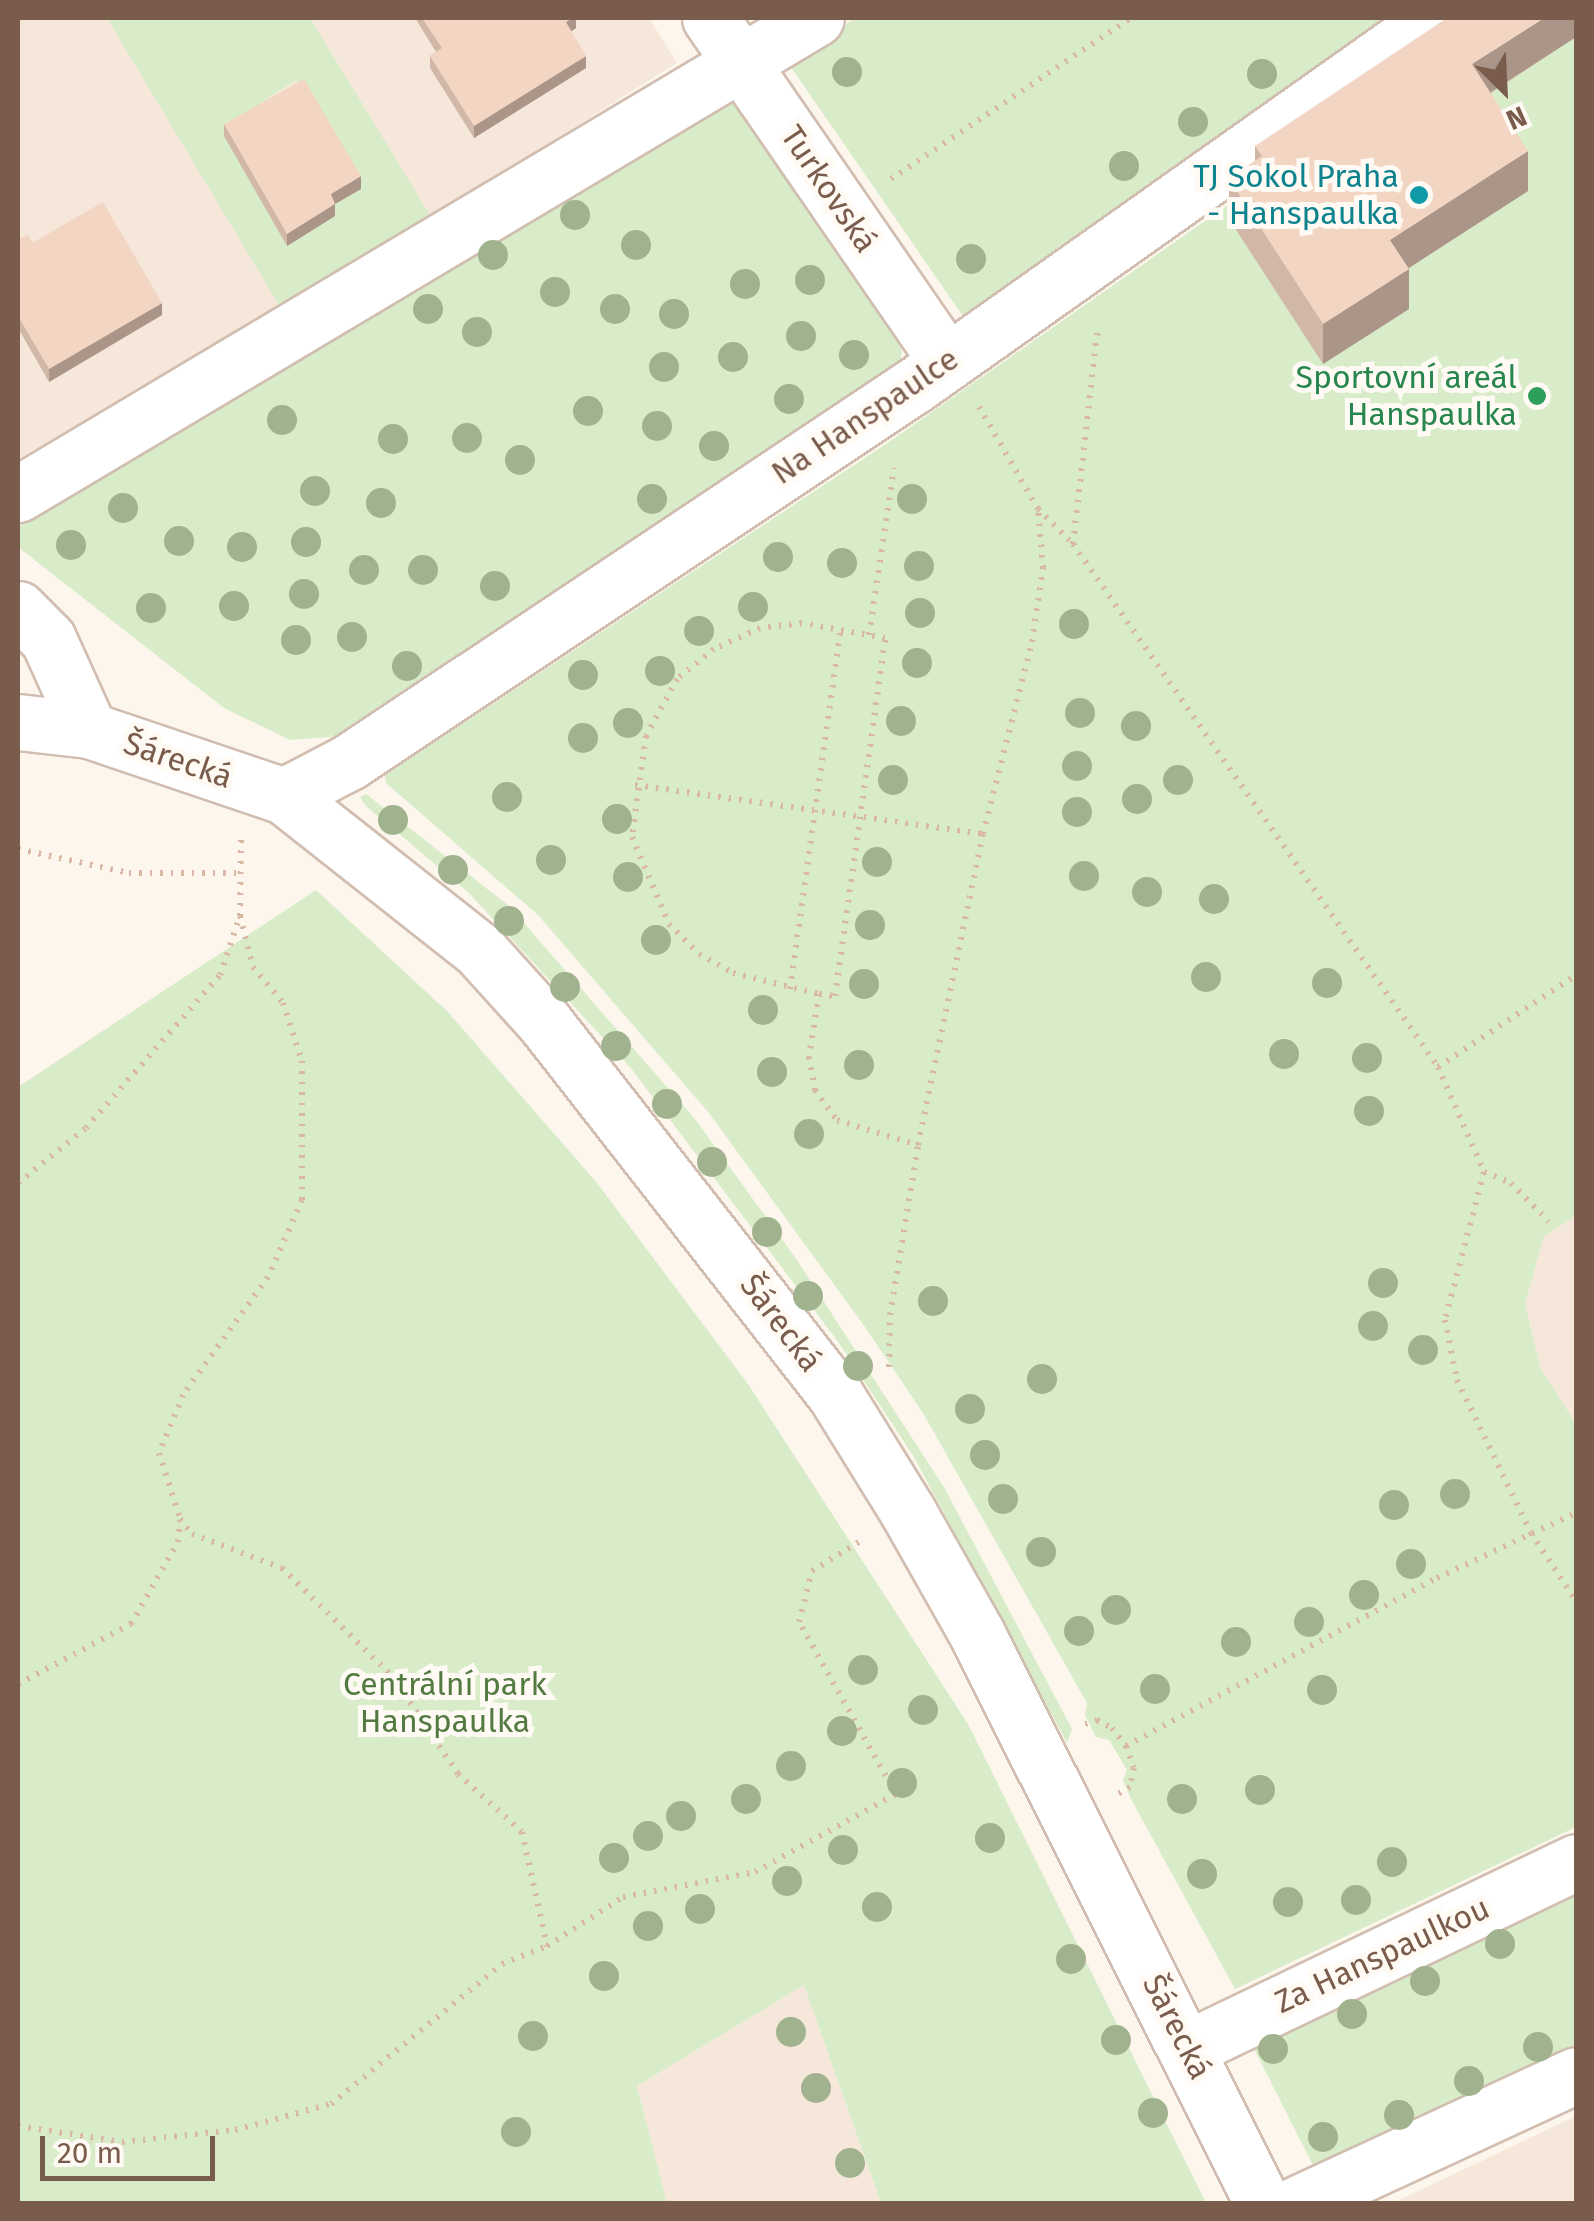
<!DOCTYPE html>
<meta charset="utf-8">
<style>
body{margin:0}
#map{position:relative;width:1594px;height:2221px;overflow:hidden;background:#fdf6ec;font-family:"Fira Sans",sans-serif}
div>[style]{position:absolute}
.residential>*{inset:0;background:#f5e8da}
.green>*{inset:0;background:#d8ecc9}
.path>*{height:6px;margin-top:-3px;transform-origin:0;background:repeating-linear-gradient(90deg,#d9b8a5 0 2.5px,transparent 0 10.5px)}
.roads{filter:drop-shadow(2px 0 #d1beb0) drop-shadow(-2px 0 #d1beb0) drop-shadow(0 2px #d1beb0) drop-shadow(0 -2px #d1beb0)}
.street>*{height:55px;margin:-27.5px;padding:0 27.5px;transform-origin:27.5px;border-radius:27.5px;background:#fff}
.secondary>*{height:55px;margin:-27.5px;padding:0 27.5px;transform-origin:27.5px;border-radius:27.5px;background:#fff}
.trees>*{width:30px;height:30px;margin:-15px;border-radius:50%;background:#a0b28e}
.wall>*{inset:0;background:#d1b7a8}
.shaded-wall>*{inset:0;background:#aa9588}
.building>*{inset:0;background:#f3d5c3}
.dots>*{width:28px;height:28px;translate:-50% -50%;box-sizing:border-box;border:5px solid #fffaf3;border-radius:50%}
span{translate:-50% -50%;white-space:nowrap;text-align:center;line-height:1.15;-webkit-text-stroke:10px #fffaf3;paint-order:stroke}
.culture-label{font-size:32px;color:#0d838f}
.right{translate:-100% -50%;text-align:right}
.street-label{font-size:32px;color:#7a5c4d}
.leisure-label{font-size:32px;color:#27864d}
.park-label{font-size:32px;color:#537a41}
.frame{position:absolute;inset:0;border:20px solid #7a5c4d;pointer-events:none}
.north{position:absolute;left:1454px;top:40px;width:100px;height:100px;-webkit-text-stroke:8px #fffaf3;paint-order:stroke;rotate:156deg;font-size:28px;font-weight:700;line-height:40px;text-align:center;color:#7a5c4d}
.north::after{content:'';display:block;margin:auto;width:35px;height:45px;background:#7a5c4d;clip-path:polygon(50% 0,100% 100%,50% 72%,0 100%)}
.scale{position:absolute;left:40px;top:2136px;width:175px;height:45px;box-sizing:border-box;border:5px solid #7a5c4d;border-top:0;padding-left:12px;font-size:30px;line-height:35px;white-space:nowrap;color:#7a5c4d;-webkit-text-stroke:8px #fffaf3;paint-order:stroke}
</style>
<div id="map">
<div class="residential">
<i style="clip-path:polygon(18px 18px,649px 18px,677px 63px,431px 217px,18px 459px)"></i>
<i style="clip-path:polygon(1576px 1216px,1576px 1424px,1540px 1367px,1525px 1304px,1544px 1236px)"></i>
<i style="clip-path:polygon(804px 1985px,881px 2203px,667px 2203px,637px 2086px)"></i>
<i style="clip-path:polygon(1576px 2116px,1576px 2203px,1393px 2203px)"></i>
</div>
<div class="green">
<i style="clip-path:polygon(evenodd,107px 18px,310px 18px,431px 217px,280px 307px,107px 18px,297px 80px,360px 188px,331px 206px,265px 99px,297px 80px)"></i>
<i style="clip-path:polygon(855px 18px,1412px 18px,967px 322px,788px 63px)"></i>
<i style="clip-path:polygon(1576px 18px,1576px 1216px,1544px 1236px,1525px 1304px,1540px 1367px,1576px 1424px,1576px 1827px,1235px 1989px,1131px 1799px,1123px 1780px,1127px 1770px,1109px 1740px,1096px 1737px,1085px 1715px,1087px 1703px,923px 1413px,865px 1327px,709px 1113px,538px 915px,386px 783px,385px 775px,889px 442px,1255px 186px)"></i>
<i style="clip-path:polygon(725px 101px,741px 107px,902px 339px,901px 364px,342px 736px,290px 740px,224px 708px,18px 547px,20px 518px)"></i>
<i style="clip-path:polygon(366px 794px,509px 906px,695px 1119px,797px 1260px,945px 1489px,1072px 1729px,1067px 1743px,914px 1457px,839px 1343px,630px 1067px,468px 892px,366px 806px,360px 797px)"></i>
<i style="clip-path:polygon(316px 890px,448px 1012px,597px 1183px,748px 1384px,968px 1724px,1206px 2203px,881px 2203px,804px 1985px,637px 2086px,667px 2203px,18px 2203px,18px 1087px)"></i>
<i style="clip-path:polygon(1576px 1885px,1576px 2056px,1319px 2177px,1249px 2039px)"></i>
</div>
<div class="path">
<i style="left:891px;top:179px;width:289px;rotate:-33.9deg"></i>
<i style="left:1038px;top:509px;width:49px;rotate:45deg"></i>
<i style="left:1073px;top:544px;width:638px;rotate:55.09deg"></i>
<i style="left:1438px;top:1067px;width:115px;rotate:66.3deg"></i>
<i style="left:1484px;top:1172px;width:153px;rotate:104.8deg"></i>
<i style="left:1445px;top:1320px;width:61px;rotate:78.7deg"></i>
<i style="left:1457px;top:1380px;width:170px;rotate:64.2deg"></i>
<i style="left:1531px;top:1533px;width:82px;rotate:56.5deg"></i>
<i style="left:1073px;top:544px;width:220px;rotate:-83.5deg"></i>
<i style="left:869px;top:635px;width:169px;rotate:-81.5deg"></i>
<i style="left:635px;top:785px;width:351px;rotate:8deg"></i>
<i style="left:18px;top:849px;width:114px;rotate:12.2deg"></i>
<i style="left:129px;top:873px;width:109px"></i>
<i style="left:240px;top:916px;width:53px;rotate:75.7deg"></i>
<i style="left:253px;top:967px;width:47px;rotate:50.2deg"></i>
<i style="left:283px;top:1003px;width:61px;rotate:71.9deg"></i>
<i style="left:302px;top:1061px;width:139px;rotate:90deg"></i>
<i style="left:302px;top:1200px;width:84px;rotate:113.8deg"></i>
<i style="left:268px;top:1277px;width:145px;rotate:125.8deg"></i>
<i style="left:183px;top:1395px;width:63px;rotate:112.5deg"></i>
<i style="left:159px;top:1453px;width:69px;rotate:72.3deg"></i>
<i style="left:180px;top:1519px;width:19px;rotate:51deg"></i>
<i style="left:192px;top:1534px;width:96px;rotate:20.7deg"></i>
<i style="left:282px;top:1568px;width:154px;rotate:44.5deg"></i>
<i style="left:392px;top:1676px;width:118px;rotate:56deg"></i>
<i style="left:458px;top:1774px;width:86px;rotate:42.2deg"></i>
<i style="left:522px;top:1832px;width:117px;rotate:77.6deg"></i>
<i style="left:790px;top:989px;width:365px;rotate:-82deg"></i>
<i style="left:819px;top:994px;width:16px;rotate:7deg"></i>
<i style="left:835px;top:996px;width:361px;rotate:-82deg"></i>
<i style="left:885px;top:638px;width:84px;rotate:-169.8deg"></i>
<i style="left:802px;top:623px;width:42px;rotate:173.2deg"></i>
<i style="left:760px;top:628px;width:51px;rotate:155.5deg"></i>
<i style="left:714px;top:649px;width:48px;rotate:141deg"></i>
<i style="left:677px;top:679px;width:65px;rotate:118.5deg"></i>
<i style="left:646px;top:736px;width:102px;rotate:97.9deg"></i>
<i style="left:632px;top:837px;width:95px;rotate:67deg"></i>
<i style="left:669px;top:924px;width:42px;rotate:45deg"></i>
<i style="left:699px;top:954px;width:39px;rotate:29deg"></i>
<i style="left:733px;top:973px;width:89px;rotate:13.7deg"></i>
<i style="left:819px;top:994px;width:64px;rotate:99deg"></i>
<i style="left:809px;top:1057px;width:34px;rotate:80deg"></i>
<i style="left:815px;top:1090px;width:37px;rotate:54deg"></i>
<i style="left:837px;top:1120px;width:85px;rotate:17.2deg"></i>
<i style="left:1438px;top:1067px;width:166px;rotate:-33.7deg"></i>
<i style="left:1484px;top:1172px;width:29px;rotate:22deg"></i>
<i style="left:1511px;top:1183px;width:54px;rotate:45.7deg"></i>
<i style="left:18px;top:1183px;width:87px;rotate:-39deg"></i>
<i style="left:86px;top:1128px;width:203px;rotate:-48.8deg"></i>
<i style="left:220px;top:975px;width:62px;rotate:-71.3deg"></i>
<i style="left:240px;top:916px;width:77px;rotate:-89.3deg"></i>
<i style="left:889px;top:1367px;width:52px;rotate:-88.9deg"></i>
<i style="left:890px;top:1315px;width:172px;rotate:-80.6deg"></i>
<i style="left:918px;top:1145px;width:318px;rotate:-78.2deg"></i>
<i style="left:983px;top:834px;width:198px;rotate:-75.7deg"></i>
<i style="left:1032px;top:642px;width:75px;rotate:-81.5deg"></i>
<i style="left:1043px;top:568px;width:59px;rotate:-94.8deg"></i>
<i style="left:1038px;top:509px;width:118px;rotate:-120deg"></i>
<i style="left:18px;top:1684px;width:128px;rotate:-28deg"></i>
<i style="left:131px;top:1624px;width:95px;rotate:-60.2deg"></i>
<i style="left:178px;top:1542px;width:22px;rotate:-85deg"></i>
<i style="left:1085px;top:1724px;width:13px;rotate:-18deg"></i>
<i style="left:1097px;top:1720px;width:17px;rotate:28deg"></i>
<i style="left:1112px;top:1728px;width:23px;rotate:52deg"></i>
<i style="left:1126px;top:1746px;width:23px;rotate:70deg"></i>
<i style="left:1134px;top:1768px;width:19px;rotate:102deg"></i>
<i style="left:1130px;top:1787px;width:14px;rotate:150deg"></i>
<i style="left:1126px;top:1746px;width:353px;rotate:-28.4deg"></i>
<i style="left:1437px;top:1578px;width:153px;rotate:-25.1deg"></i>
<i style="left:18px;top:2126px;width:105px;rotate:8.7deg"></i>
<i style="left:122px;top:2142px;width:114px;rotate:-6.1deg"></i>
<i style="left:235px;top:2130px;width:99px;rotate:-15.2deg"></i>
<i style="left:331px;top:2104px;width:221px;rotate:-39.3deg"></i>
<i style="left:502px;top:1964px;width:48px;rotate:-21.8deg"></i>
<i style="left:547px;top:1946px;width:90px;rotate:-32.8deg"></i>
<i style="left:623px;top:1897px;width:134px;rotate:-10.7deg"></i>
<i style="left:755px;top:1872px;width:161px;rotate:-29deg"></i>
<i style="left:896px;top:1794px;width:197px;rotate:-119.4deg"></i>
<i style="left:799px;top:1622px;width:53px;rotate:-75.7deg"></i>
<i style="left:812px;top:1571px;width:55px;rotate:-31.7deg"></i>
</div>
<div class="roads">
<div class="street">
<i style="left:710px;top:18px;width:417px;rotate:55.4deg"></i>
<i style="left:18px;top:494px;width:929px;rotate:-30.82deg"></i>
<i style="left:18px;top:609px;width:42px;rotate:45deg"></i>
<i style="left:48px;top:639px;width:100px;rotate:65.7deg"></i>
<i style="left:284px;top:796px;width:73px;rotate:-27.6deg"></i>
<i style="left:349px;top:762px;width:680px;rotate:-33.67deg"></i>
<i style="left:915px;top:385px;width:636px;rotate:-35.27deg"></i>
<i style="left:1188px;top:2048px;width:430px;rotate:-25.6deg"></i>
<i style="left:1297px;top:2204px;width:307px;rotate:-24.8deg"></i>
</div>
<div class="secondary">
<i style="left:18px;top:722px;width:71px;rotate:6.4deg"></i>
<i style="left:89px;top:730px;width:206px;rotate:18.7deg"></i>
<i style="left:284px;top:796px;width:250px;rotate:38.3deg"></i>
<i style="left:480px;top:951px;width:97px;rotate:47.9deg"></i>
<i style="left:545px;top:1023px;width:467px;rotate:52deg"></i>
<i style="left:833px;top:1391px;width:142px;rotate:58.2deg"></i>
<i style="left:908px;top:1512px;width:140px;rotate:60.5deg"></i>
<i style="left:977px;top:1634px;width:638px;rotate:63.35deg"></i>
</div>
</div>
<div class="trees">
<i style="left:847px;top:72px"></i>
<i style="left:1262px;top:74px"></i>
<i style="left:1193px;top:122px"></i>
<i style="left:1124px;top:166px"></i>
<i style="left:575px;top:215px"></i>
<i style="left:636px;top:245px"></i>
<i style="left:493px;top:255px"></i>
<i style="left:971px;top:259px"></i>
<i style="left:810px;top:280px"></i>
<i style="left:745px;top:284px"></i>
<i style="left:555px;top:292px"></i>
<i style="left:428px;top:309px"></i>
<i style="left:615px;top:309px"></i>
<i style="left:674px;top:314px"></i>
<i style="left:477px;top:332px"></i>
<i style="left:801px;top:336px"></i>
<i style="left:854px;top:355px"></i>
<i style="left:733px;top:357px"></i>
<i style="left:664px;top:367px"></i>
<i style="left:789px;top:399px"></i>
<i style="left:588px;top:411px"></i>
<i style="left:282px;top:420px"></i>
<i style="left:657px;top:426px"></i>
<i style="left:467px;top:438px"></i>
<i style="left:393px;top:439px"></i>
<i style="left:714px;top:446px"></i>
<i style="left:520px;top:460px"></i>
<i style="left:315px;top:491px"></i>
<i style="left:652px;top:499px"></i>
<i style="left:912px;top:499px"></i>
<i style="left:381px;top:503px"></i>
<i style="left:123px;top:508px"></i>
<i style="left:179px;top:541px"></i>
<i style="left:306px;top:542px"></i>
<i style="left:71px;top:545px"></i>
<i style="left:242px;top:547px"></i>
<i style="left:778px;top:557px"></i>
<i style="left:842px;top:563px"></i>
<i style="left:919px;top:566px"></i>
<i style="left:364px;top:570px"></i>
<i style="left:423px;top:570px"></i>
<i style="left:495px;top:586px"></i>
<i style="left:304px;top:594px"></i>
<i style="left:234px;top:606px"></i>
<i style="left:753px;top:607px"></i>
<i style="left:151px;top:608px"></i>
<i style="left:920px;top:613px"></i>
<i style="left:1074px;top:624px"></i>
<i style="left:699px;top:631px"></i>
<i style="left:352px;top:637px"></i>
<i style="left:296px;top:640px"></i>
<i style="left:917px;top:663px"></i>
<i style="left:407px;top:666px"></i>
<i style="left:660px;top:671px"></i>
<i style="left:583px;top:675px"></i>
<i style="left:1080px;top:713px"></i>
<i style="left:901px;top:721px"></i>
<i style="left:628px;top:723px"></i>
<i style="left:1136px;top:726px"></i>
<i style="left:583px;top:738px"></i>
<i style="left:1077px;top:766px"></i>
<i style="left:893px;top:780px"></i>
<i style="left:1178px;top:780px"></i>
<i style="left:507px;top:797px"></i>
<i style="left:1137px;top:799px"></i>
<i style="left:1077px;top:812px"></i>
<i style="left:617px;top:819px"></i>
<i style="left:393px;top:820px"></i>
<i style="left:551px;top:860px"></i>
<i style="left:877px;top:862px"></i>
<i style="left:453px;top:870px"></i>
<i style="left:1084px;top:876px"></i>
<i style="left:628px;top:877px"></i>
<i style="left:1147px;top:892px"></i>
<i style="left:1214px;top:899px"></i>
<i style="left:509px;top:921px"></i>
<i style="left:870px;top:925px"></i>
<i style="left:656px;top:940px"></i>
<i style="left:1206px;top:977px"></i>
<i style="left:1327px;top:983px"></i>
<i style="left:864px;top:984px"></i>
<i style="left:565px;top:987px"></i>
<i style="left:763px;top:1010px"></i>
<i style="left:616px;top:1046px"></i>
<i style="left:1284px;top:1054px"></i>
<i style="left:1367px;top:1058px"></i>
<i style="left:859px;top:1065px"></i>
<i style="left:772px;top:1072px"></i>
<i style="left:667px;top:1104px"></i>
<i style="left:1369px;top:1111px"></i>
<i style="left:809px;top:1134px"></i>
<i style="left:712px;top:1162px"></i>
<i style="left:767px;top:1232px"></i>
<i style="left:1383px;top:1283px"></i>
<i style="left:808px;top:1296px"></i>
<i style="left:933px;top:1301px"></i>
<i style="left:1373px;top:1326px"></i>
<i style="left:1423px;top:1350px"></i>
<i style="left:858px;top:1366px"></i>
<i style="left:1042px;top:1379px"></i>
<i style="left:970px;top:1409px"></i>
<i style="left:985px;top:1455px"></i>
<i style="left:1455px;top:1494px"></i>
<i style="left:1003px;top:1499px"></i>
<i style="left:1394px;top:1505px"></i>
<i style="left:1041px;top:1552px"></i>
<i style="left:1411px;top:1564px"></i>
<i style="left:1364px;top:1595px"></i>
<i style="left:1116px;top:1610px"></i>
<i style="left:1309px;top:1622px"></i>
<i style="left:1079px;top:1631px"></i>
<i style="left:1236px;top:1642px"></i>
<i style="left:863px;top:1670px"></i>
<i style="left:1155px;top:1689px"></i>
<i style="left:1322px;top:1690px"></i>
<i style="left:923px;top:1710px"></i>
<i style="left:842px;top:1731px"></i>
<i style="left:791px;top:1766px"></i>
<i style="left:902px;top:1783px"></i>
<i style="left:1260px;top:1790px"></i>
<i style="left:746px;top:1799px"></i>
<i style="left:1182px;top:1799px"></i>
<i style="left:681px;top:1816px"></i>
<i style="left:648px;top:1836px"></i>
<i style="left:990px;top:1838px"></i>
<i style="left:843px;top:1850px"></i>
<i style="left:614px;top:1858px"></i>
<i style="left:1392px;top:1862px"></i>
<i style="left:1202px;top:1874px"></i>
<i style="left:787px;top:1881px"></i>
<i style="left:1356px;top:1900px"></i>
<i style="left:1288px;top:1902px"></i>
<i style="left:877px;top:1907px"></i>
<i style="left:700px;top:1909px"></i>
<i style="left:648px;top:1926px"></i>
<i style="left:1500px;top:1944px"></i>
<i style="left:1071px;top:1959px"></i>
<i style="left:604px;top:1976px"></i>
<i style="left:1425px;top:1981px"></i>
<i style="left:1352px;top:2014px"></i>
<i style="left:791px;top:2032px"></i>
<i style="left:533px;top:2036px"></i>
<i style="left:1116px;top:2040px"></i>
<i style="left:1538px;top:2047px"></i>
<i style="left:1273px;top:2049px"></i>
<i style="left:1469px;top:2081px"></i>
<i style="left:816px;top:2088px"></i>
<i style="left:1153px;top:2113px"></i>
<i style="left:1399px;top:2115px"></i>
<i style="left:516px;top:2132px"></i>
<i style="left:1323px;top:2137px"></i>
<i style="left:850px;top:2163px"></i>
</div>
<div class="wall">
<i style="clip-path:polygon(417px 18px,576px 18px,576px 28px,571px 31px,586px 68px,474px 138px,430px 68px,430px 56px,436px 52px,417px 21px)"></i>
<i style="clip-path:polygon(1576px 18px,1576px 37px,1491px 93px,1528px 191px,1409px 268px,1409px 309px,1323px 364px,1229px 219px,1229px 179px,1255px 161px,1255px 146px)"></i>
<i style="clip-path:polygon(224px 124px,361px 189px,335px 204px,335px 216px,287px 246px,224px 136px)"></i>
<i style="clip-path:polygon(18px 240px,32px 243px,162px 315px,49px 382px,18px 328px)"></i>
</div>
<div class="shaded-wall">
<i style="clip-path:polygon(573px 18px,576px 18px,576px 28px,566px 35px,566px 22px)"></i>
<i style="clip-path:polygon(1544px 18px,1576px 18px,1576px 37px,1472px 104px,1472px 64px)"></i>
<i style="clip-path:polygon(586px 56px,586px 68px,474px 138px,474px 126px)"></i>
<i style="clip-path:polygon(1528px 151px,1528px 191px,1390px 280px,1390px 240px)"></i>
<i style="clip-path:polygon(361px 176px,361px 189px,335px 204px,335px 216px,287px 246px,287px 234px,331px 194px)"></i>
<i style="clip-path:polygon(1409px 269px,1409px 309px,1323px 364px,1323px 324px)"></i>
<i style="clip-path:polygon(162px 303px,162px 315px,49px 382px,49px 369px)"></i>
</div>
<div class="building">
<i style="clip-path:polygon(422px 18px,573px 18px,566px 22px,586px 56px,474px 126px,430px 56px,442px 48px)"></i>
<i style="clip-path:polygon(1447px 18px,1544px 18px,1472px 64px,1528px 151px,1390px 240px,1409px 269px,1323px 324px,1229px 179px,1262px 156px,1255px 146px)"></i>
<i style="clip-path:polygon(304px 79px,361px 176px,331px 194px,335px 204px,287px 234px,224px 124px)"></i>
<i style="clip-path:polygon(103px 202px,162px 303px,49px 369px,18px 316px,18px 240px,28px 234px,32px 243px)"></i>
</div>
<div class="dots">
<i style="left:1419px;top:195px;background:#0f9aa8"></i>
<i style="left:1537px;top:396px;background:#2e9e5b"></i>
</div>
<div class="culture-label">
<span class="right" style="left:1399px;top:195px">TJ Sokol Praha<br>- Hanspaulka</span>
</div>
<div class="street-label">
<span style="left:829px;top:189px;rotate:56deg">Turkovská</span>
<span style="left:865px;top:416px;rotate:-34deg">Na Hanspaulce</span>
<span style="left:178px;top:760px;rotate:19deg">Šárecká</span>
<span style="left:781px;top:1323px;rotate:53deg">Šárecká</span>
<span style="left:1382px;top:1955px;rotate:-25deg">Za Hanspaulkou</span>
<span style="left:1177px;top:2027px;rotate:63deg">Šárecká</span>
</div>
<div class="leisure-label">
<span class="right" style="left:1517px;top:396px">Sportovní areál<br>Hanspaulka</span>
</div>
<div class="park-label">
<span style="left:445px;top:1703px">Centrální park<br>Hanspaulka</span>
</div>
<div class="frame"></div>
<div class="north">N</div>
<div class="scale">20 m</div>
</div>
